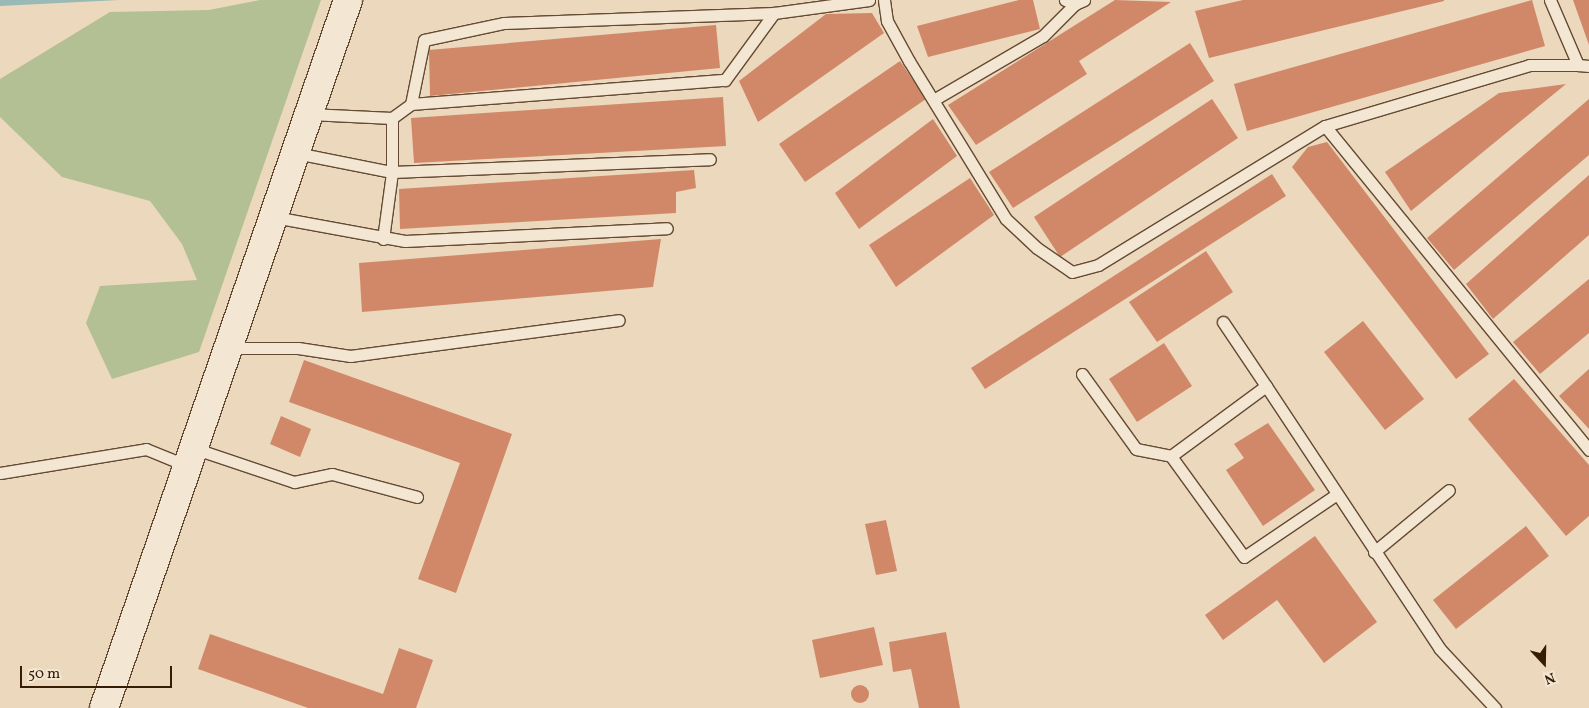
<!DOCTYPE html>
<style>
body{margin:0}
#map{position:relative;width:1589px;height:708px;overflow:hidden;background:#ecd8bc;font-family:Vollkorn,serif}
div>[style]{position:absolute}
.green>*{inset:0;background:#b3c094}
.water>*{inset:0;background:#99b9b5}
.building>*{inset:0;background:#d18869}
.round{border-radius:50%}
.roads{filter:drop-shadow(1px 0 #644a33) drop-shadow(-1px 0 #644a33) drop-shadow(0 1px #644a33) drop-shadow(0 -1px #644a33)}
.service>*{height:11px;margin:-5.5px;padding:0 5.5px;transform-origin:5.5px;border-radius:5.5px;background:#f3e6d3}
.secondary>*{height:28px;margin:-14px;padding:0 14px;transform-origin:14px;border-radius:14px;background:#f3e6d3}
span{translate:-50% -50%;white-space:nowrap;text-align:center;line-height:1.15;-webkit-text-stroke:4px #f3e6d3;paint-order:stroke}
.north{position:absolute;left:1519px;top:638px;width:50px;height:50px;-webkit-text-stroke:4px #f3e6d3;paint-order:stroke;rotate:159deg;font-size:14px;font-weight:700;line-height:20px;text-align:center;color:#361b05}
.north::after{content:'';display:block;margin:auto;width:18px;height:22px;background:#361b05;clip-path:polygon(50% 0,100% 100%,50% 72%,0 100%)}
.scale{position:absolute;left:20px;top:666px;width:152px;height:22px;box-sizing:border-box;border:2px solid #361b05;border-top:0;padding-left:6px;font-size:15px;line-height:18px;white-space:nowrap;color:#361b05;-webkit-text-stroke:4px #f3e6d3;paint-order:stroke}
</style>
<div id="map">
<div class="green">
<i style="clip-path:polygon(260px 0,321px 0,199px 352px,112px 379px,86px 323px,100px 286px,197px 280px,182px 244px,150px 201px,62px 177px,0 117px,0 79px,110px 12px,209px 10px)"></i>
</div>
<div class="water">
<i style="clip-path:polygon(0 0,119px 0,0 6px)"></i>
</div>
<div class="building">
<i style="clip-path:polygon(1019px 0,1033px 0,1040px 29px,928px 57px,917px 26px)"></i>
<i style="clip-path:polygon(1115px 0,1171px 2px,1079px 61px,1087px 74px,976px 145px,948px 105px)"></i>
<i style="clip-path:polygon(1243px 0,1444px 0,1444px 1px,1209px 58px,1195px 11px)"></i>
<i style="clip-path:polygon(1532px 0,1545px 46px,1247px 131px,1234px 84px)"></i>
<i style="clip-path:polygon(1573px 0,1589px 0,1589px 45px)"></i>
<i style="clip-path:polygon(872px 13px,884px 33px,758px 122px,739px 81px,826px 14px)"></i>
<i style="clip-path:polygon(716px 25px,720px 68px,430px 96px,429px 50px)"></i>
<i style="clip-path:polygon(1190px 43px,1214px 81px,1013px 208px,989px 172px)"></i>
<i style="clip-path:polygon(900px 61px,926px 99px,805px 182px,779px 144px)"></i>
<i style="clip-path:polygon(1566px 84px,1411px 211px,1385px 172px,1499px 93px)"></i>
<i style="clip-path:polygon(723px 97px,726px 146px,414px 163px,411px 118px)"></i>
<i style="clip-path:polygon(1212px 99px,1238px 138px,1060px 257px,1034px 217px)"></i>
<i style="clip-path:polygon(1589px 99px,1589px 155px,1454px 270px,1427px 238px)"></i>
<i style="clip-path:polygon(933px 119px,957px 156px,859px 229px,835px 193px)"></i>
<i style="clip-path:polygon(1327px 142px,1489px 354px,1456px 379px,1292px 167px,1308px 147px)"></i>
<i style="clip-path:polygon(694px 170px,696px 188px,676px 192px,676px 213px,400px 229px,399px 189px)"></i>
<i style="clip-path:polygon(1272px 174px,1286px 196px,985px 389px,971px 368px)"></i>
<i style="clip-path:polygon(1589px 175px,1589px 235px,1493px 319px,1466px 284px)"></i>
<i style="clip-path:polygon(970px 178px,994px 215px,896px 287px,869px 245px)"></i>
<i style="clip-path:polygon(661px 239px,653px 287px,362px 312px,359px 263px)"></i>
<i style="clip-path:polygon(1206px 251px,1233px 292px,1157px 342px,1129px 302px)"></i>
<i style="clip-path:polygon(1589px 279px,1589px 333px,1540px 374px,1513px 342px)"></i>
<i style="clip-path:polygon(1363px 321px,1424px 399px,1385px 430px,1324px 352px)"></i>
<i style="clip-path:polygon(1164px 343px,1192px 386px,1137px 422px,1109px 379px)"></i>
<i style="clip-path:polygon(304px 360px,512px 434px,456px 593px,418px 579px,460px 463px,289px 402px)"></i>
<i style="clip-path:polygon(1589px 369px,1589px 429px,1559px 396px)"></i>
<i style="clip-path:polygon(1514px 379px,1589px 465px,1589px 516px,1566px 536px,1468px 419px)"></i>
<i style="clip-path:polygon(281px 416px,311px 429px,300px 457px,270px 444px)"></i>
<i style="clip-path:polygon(1268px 423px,1315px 490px,1263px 526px,1226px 470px,1244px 458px,1234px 444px)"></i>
<i style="clip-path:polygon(886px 520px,897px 571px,876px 575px,865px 524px)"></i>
<i style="clip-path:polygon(1526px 526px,1549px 556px,1456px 629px,1433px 600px)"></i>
<i style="clip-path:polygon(1315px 536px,1377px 622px,1324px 663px,1277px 600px,1223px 640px,1205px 615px)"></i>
<i style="clip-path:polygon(874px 627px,883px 665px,820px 678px,812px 640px)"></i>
<i style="clip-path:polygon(946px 632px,960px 708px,919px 708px,911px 669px,893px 672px,889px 642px)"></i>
<i style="clip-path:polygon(210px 634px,383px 694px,399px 648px,433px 660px,416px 708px,308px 708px,198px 669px)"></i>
<i class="round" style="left:851px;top:685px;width:18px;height:18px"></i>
</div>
<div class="roads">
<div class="service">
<i style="left:884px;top:0;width:21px;rotate:82deg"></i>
<i style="left:887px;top:21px;width:46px;rotate:61.2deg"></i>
<i style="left:909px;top:61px;width:185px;rotate:58.5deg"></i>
<i style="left:1006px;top:219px;width:42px;rotate:43.1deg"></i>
<i style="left:1037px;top:248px;width:42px;rotate:34.4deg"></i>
<i style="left:1072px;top:272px;width:27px;rotate:-15deg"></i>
<i style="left:1098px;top:265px;width:266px;rotate:-31.5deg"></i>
<i style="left:1325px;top:126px;width:213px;rotate:-16.6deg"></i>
<i style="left:1529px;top:65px;width:49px"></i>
<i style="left:1065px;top:0;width:11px;rotate:22deg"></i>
<i style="left:1075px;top:4px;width:10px;rotate:-24deg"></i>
<i style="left:1550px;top:0;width:71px;rotate:66.7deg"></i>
<i style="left:1578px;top:65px;width:11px;rotate:5deg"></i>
<i style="left:935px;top:99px;width:125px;rotate:-30.3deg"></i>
<i style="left:1043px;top:36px;width:45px;rotate:-45deg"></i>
<i style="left:411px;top:104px;width:315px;rotate:-4.4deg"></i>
<i style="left:725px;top:80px;width:83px;rotate:-53.8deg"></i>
<i style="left:309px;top:114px;width:83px;rotate:2.8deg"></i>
<i style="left:392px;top:118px;width:24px;rotate:-36deg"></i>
<i style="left:411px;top:104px;width:65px;rotate:-78.5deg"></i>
<i style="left:424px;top:40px;width:82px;rotate:-12deg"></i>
<i style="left:504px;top:23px;width:270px;rotate:-2.1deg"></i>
<i style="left:774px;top:13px;width:96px;rotate:-7.8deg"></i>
<i style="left:1325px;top:126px;width:418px;rotate:50.8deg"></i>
<i style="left:296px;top:153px;width:98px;rotate:11.2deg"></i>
<i style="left:392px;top:172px;width:318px;rotate:-2.3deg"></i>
<i style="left:274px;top:217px;width:133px;rotate:10.4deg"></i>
<i style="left:405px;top:241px;width:262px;rotate:-2.8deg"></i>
<i style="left:383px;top:239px;width:68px;rotate:-82.3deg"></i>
<i style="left:392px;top:172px;width:54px;rotate:-90deg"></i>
<i style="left:1223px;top:322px;width:77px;rotate:56.1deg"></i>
<i style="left:228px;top:348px;width:70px"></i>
<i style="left:298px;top:348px;width:53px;rotate:8.7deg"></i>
<i style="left:350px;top:356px;width:271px;rotate:-7.6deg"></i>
<i style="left:1082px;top:374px;width:92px;rotate:54.2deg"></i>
<i style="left:1136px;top:449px;width:36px;rotate:11deg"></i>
<i style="left:193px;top:448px;width:107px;rotate:18.6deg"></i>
<i style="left:294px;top:482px;width:39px;rotate:-12deg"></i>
<i style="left:332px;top:474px;width:88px;rotate:15.1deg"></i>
<i style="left:0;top:473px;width:148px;rotate:-9.3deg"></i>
<i style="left:146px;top:449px;width:42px;rotate:22.3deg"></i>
<i style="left:1337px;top:494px;width:112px;rotate:145.9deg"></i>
<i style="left:1244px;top:557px;width:125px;rotate:-125.9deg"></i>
<i style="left:1171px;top:456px;width:118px;rotate:-36.4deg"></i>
<i style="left:1266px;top:386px;width:315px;rotate:56.5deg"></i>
<i style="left:1440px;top:649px;width:81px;rotate:47deg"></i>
<i style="left:1374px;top:552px;width:97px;rotate:-39.6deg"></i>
</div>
<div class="secondary">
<i style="left:104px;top:708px;width:749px;rotate:-70.98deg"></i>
</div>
</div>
<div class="north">N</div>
<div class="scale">50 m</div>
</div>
